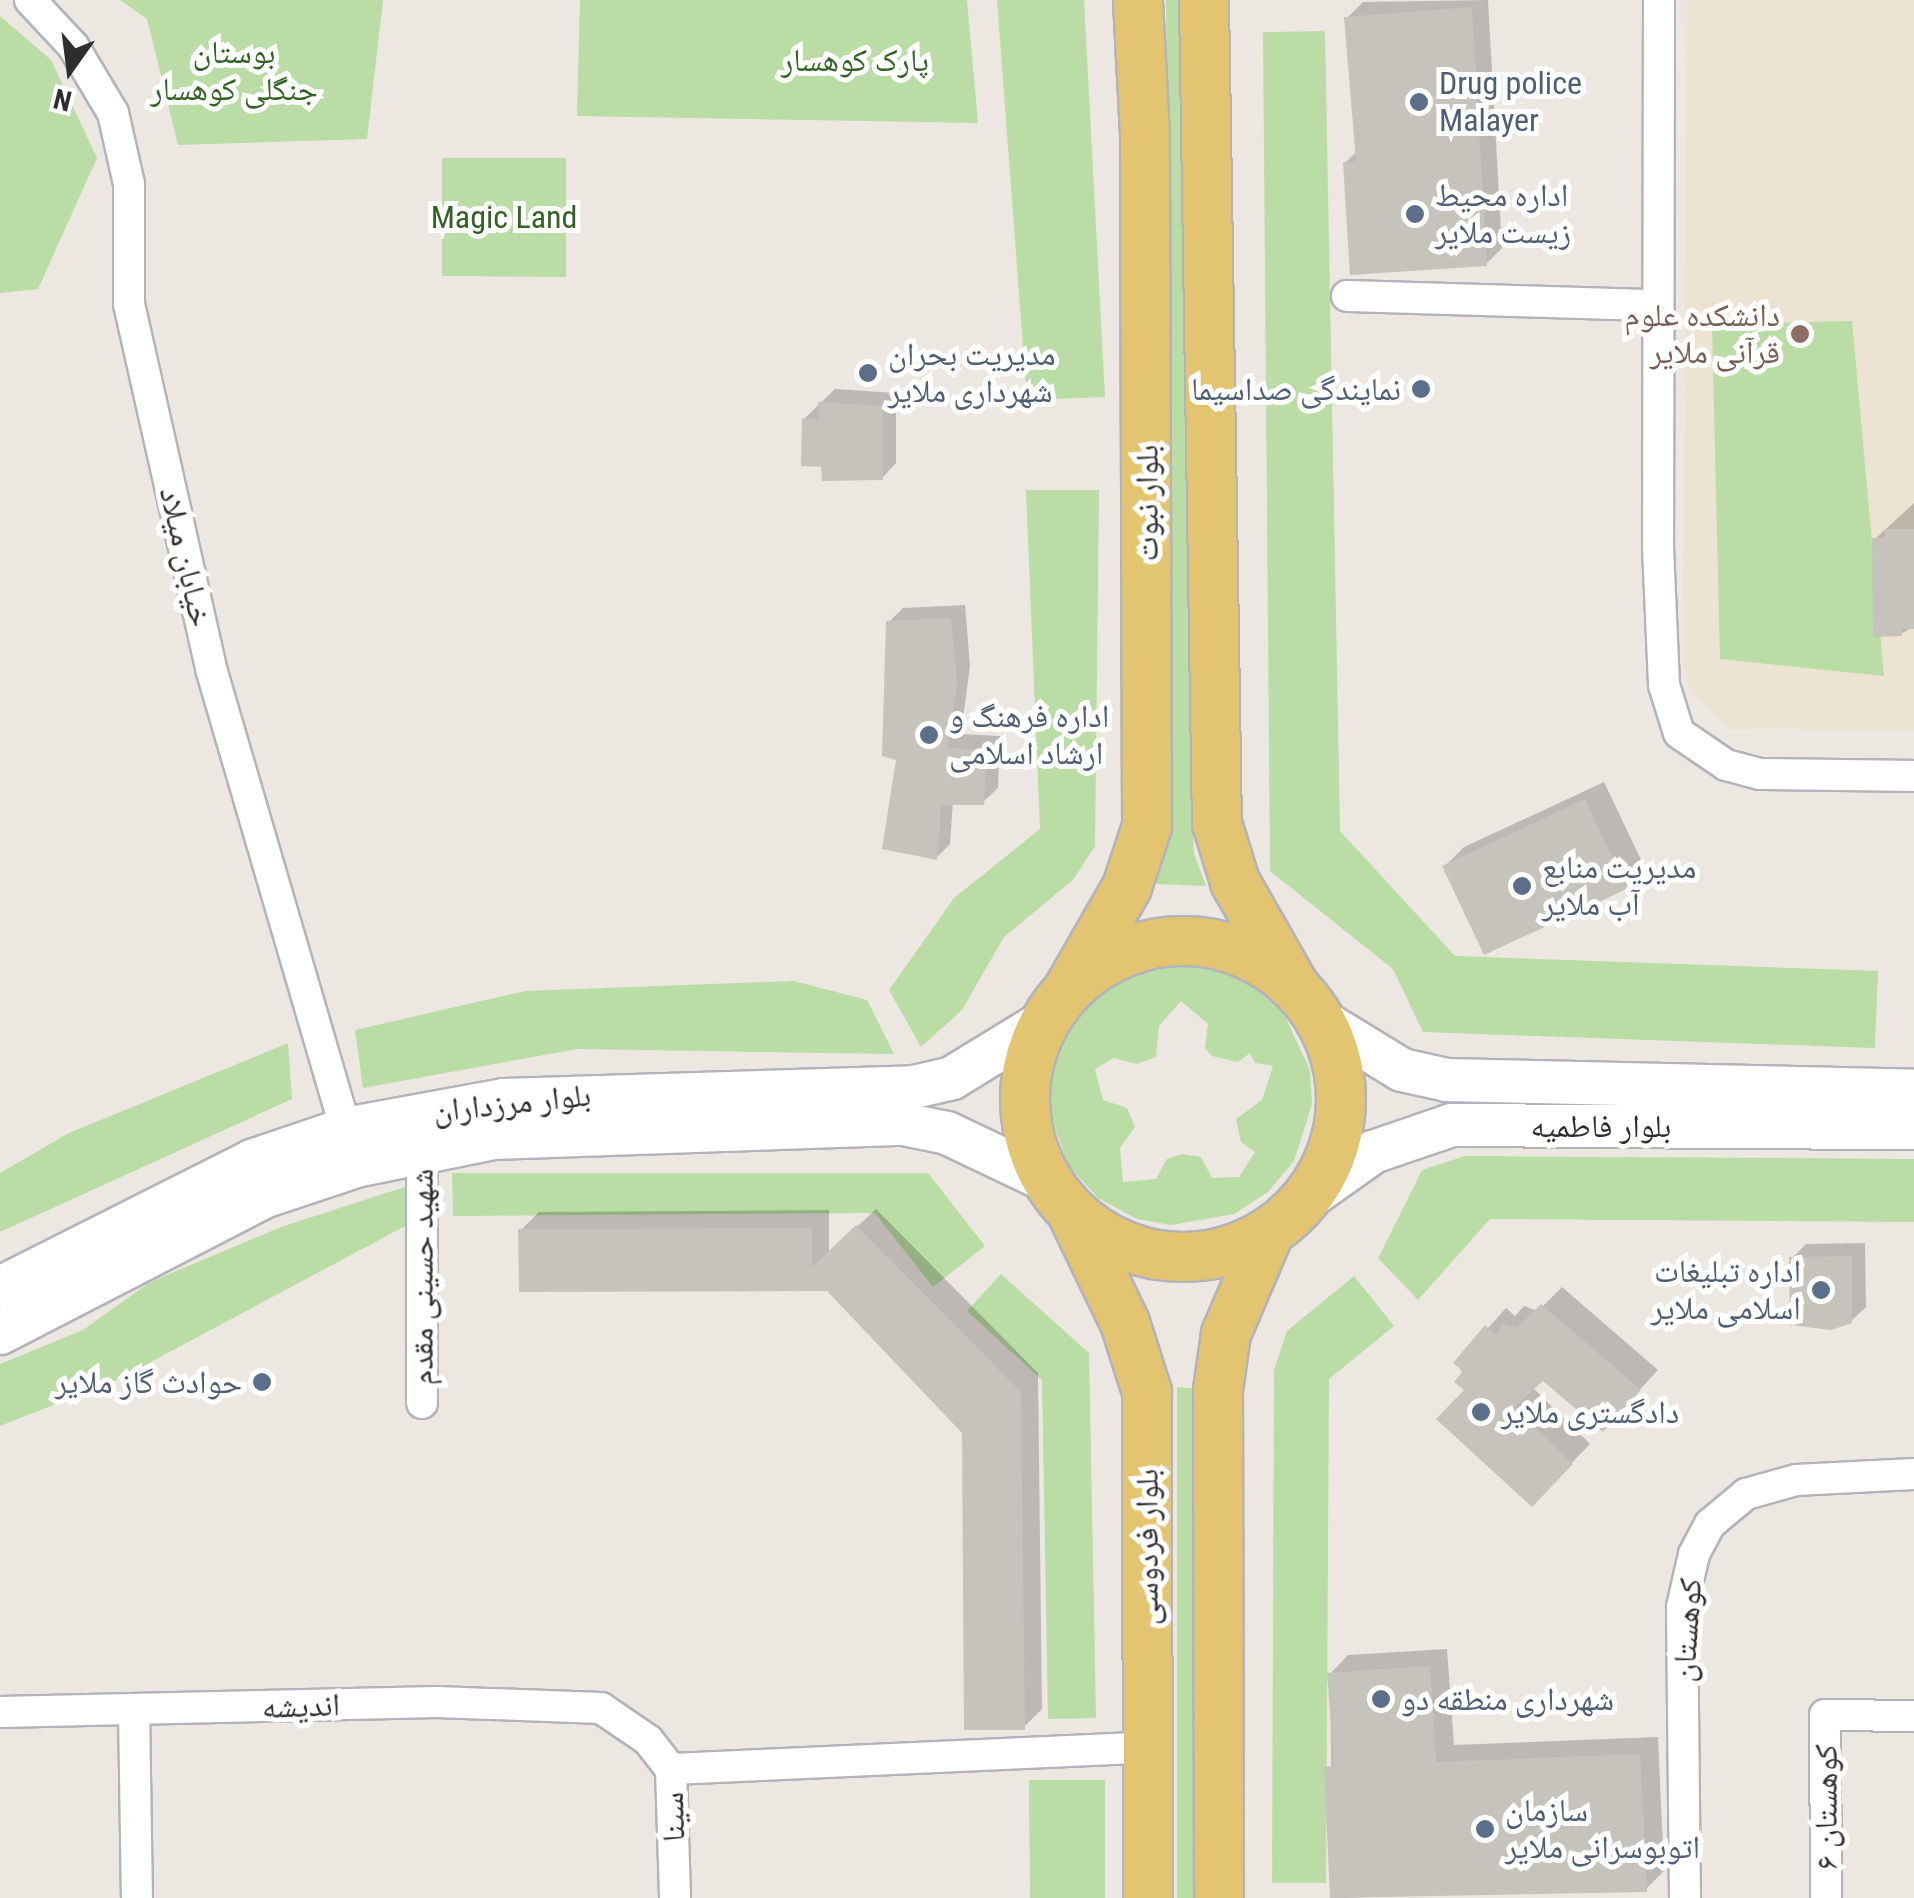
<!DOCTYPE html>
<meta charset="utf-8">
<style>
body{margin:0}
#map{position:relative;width:1914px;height:1898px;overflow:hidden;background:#ede7e1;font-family:"Roboto Condensed","Noto Naskh Arabic",sans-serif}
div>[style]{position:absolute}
.education>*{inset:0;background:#ece3d3}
.green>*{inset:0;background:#b9dda4}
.shadow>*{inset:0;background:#0003}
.building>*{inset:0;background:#c6c2bc}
.roads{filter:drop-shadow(2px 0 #b2b3bb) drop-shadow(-2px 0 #b2b3bb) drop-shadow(0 2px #b2b3bb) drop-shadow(0 -2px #b2b3bb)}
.minor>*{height:30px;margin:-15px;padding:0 15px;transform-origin:15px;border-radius:15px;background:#fff}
.secondary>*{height:42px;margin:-21px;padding:0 21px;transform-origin:21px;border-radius:21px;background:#fff}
.primary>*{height:48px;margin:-24px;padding:0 24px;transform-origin:24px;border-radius:24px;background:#e2c471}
.primary>.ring{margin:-24px;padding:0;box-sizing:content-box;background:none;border:48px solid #e2c471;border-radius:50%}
.dots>*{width:28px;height:28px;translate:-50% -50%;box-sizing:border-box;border:5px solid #fff;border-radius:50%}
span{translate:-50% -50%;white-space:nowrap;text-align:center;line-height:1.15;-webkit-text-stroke:10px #fff;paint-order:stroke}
.park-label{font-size:32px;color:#336324}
.service-label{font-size:32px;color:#4e5e75}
.left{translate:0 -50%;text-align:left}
.right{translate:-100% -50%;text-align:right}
.education-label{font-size:32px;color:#785e54}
.street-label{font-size:32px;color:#2d2d2d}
.north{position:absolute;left:20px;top:20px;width:100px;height:100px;-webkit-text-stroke:8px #fff;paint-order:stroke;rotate:194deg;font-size:28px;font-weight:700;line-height:40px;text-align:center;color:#2d2d2d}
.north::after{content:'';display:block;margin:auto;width:35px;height:45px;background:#2d2d2d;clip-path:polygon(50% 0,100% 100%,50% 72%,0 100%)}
</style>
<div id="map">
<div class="education">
<i style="clip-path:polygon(1687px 0,1914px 0,1914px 730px,1729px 729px,1691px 692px,1683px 667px)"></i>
</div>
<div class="green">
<i style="clip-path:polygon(120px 0,383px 0,367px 139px,178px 145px,147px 19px)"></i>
<i style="clip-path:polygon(580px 0,967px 0,978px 123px,577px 116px)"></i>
<i style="clip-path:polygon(997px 0,1084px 0,1105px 397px,1027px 400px)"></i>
<i style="clip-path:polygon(1166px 0,1183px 0,1191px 788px,1194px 854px,1206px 886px,1155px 884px,1173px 820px)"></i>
<i style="clip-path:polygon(0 16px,51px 60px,97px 158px,38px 289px,0 293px)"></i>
<i style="clip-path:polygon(1325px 31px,1340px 831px,1455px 956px,1878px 971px,1875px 1048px,1423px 1032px,1393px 969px,1270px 871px,1263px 32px)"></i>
<i style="clip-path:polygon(442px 158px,566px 158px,566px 277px,442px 276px)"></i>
<i style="clip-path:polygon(1852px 321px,1884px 676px,1720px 659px,1712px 324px)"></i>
<i style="clip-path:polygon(1026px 490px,1099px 490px,1095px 846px,1073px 880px,1004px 937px,962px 1010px,921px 1047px,889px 990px,954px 898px,1040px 829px)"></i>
<i style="clip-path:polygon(evenodd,1189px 961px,1233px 972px,1282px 1010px,1310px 1070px,1312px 1104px,1294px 1161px,1268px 1192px,1234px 1214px,1171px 1225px,1137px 1219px,1098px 1198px,1068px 1165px,1047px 1106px,1048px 1074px,1056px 1043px,1092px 994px,1144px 966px,1189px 961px,1181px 1001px,1208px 1024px,1205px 1048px,1212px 1056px,1238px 1062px,1250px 1053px,1255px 1063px,1273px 1066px,1262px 1100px,1236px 1119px,1241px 1142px,1255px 1152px,1239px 1177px,1212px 1178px,1201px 1157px,1182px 1154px,1167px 1159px,1156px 1179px,1123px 1182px,1120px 1148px,1135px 1127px,1127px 1108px,1103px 1100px,1095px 1069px,1114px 1058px,1137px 1064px,1156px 1057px,1159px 1026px,1181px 1001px)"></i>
<i style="clip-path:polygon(794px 981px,867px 1000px,894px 1054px,577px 1049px,363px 1088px,355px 1030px,525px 991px)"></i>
<i style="clip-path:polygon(288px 1043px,292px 1099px,0 1232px,0 1173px,69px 1133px)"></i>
<i style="clip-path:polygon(1465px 1156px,1914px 1159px,1914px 1222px,1490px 1219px,1418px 1300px,1378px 1258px,1422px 1170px)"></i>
<i style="clip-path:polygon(452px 1173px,928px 1173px,985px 1246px,933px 1287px,875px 1213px,453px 1216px)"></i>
<i style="clip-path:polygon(417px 1183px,422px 1217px,119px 1379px,0 1426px,0 1364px,83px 1330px,150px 1282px,281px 1227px)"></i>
<i style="clip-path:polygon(1001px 1274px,1089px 1353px,1096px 1718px,1048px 1719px,1042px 1380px,967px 1311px)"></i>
<i style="clip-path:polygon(1354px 1276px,1394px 1326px,1329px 1379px,1326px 1883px,1272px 1883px,1274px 1370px,1287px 1331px)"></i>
<i style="clip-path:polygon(1177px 1387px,1200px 1389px,1200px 1898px,1177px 1898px)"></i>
<i style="clip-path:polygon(1029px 1780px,1105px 1780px,1105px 1898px,1030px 1898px)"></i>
</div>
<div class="shadow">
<i style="clip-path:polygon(1488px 0,1502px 248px,1486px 264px,1345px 163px,1358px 150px,1347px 18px,1363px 2px)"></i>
<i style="clip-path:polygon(835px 389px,896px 393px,896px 463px,882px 478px,823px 465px,804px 419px)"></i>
<i style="clip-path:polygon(1914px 503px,1914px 626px,1901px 634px,1875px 539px)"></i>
<i style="clip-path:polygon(965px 605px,970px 666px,961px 734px,1000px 736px,998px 788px,983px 802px,953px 802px,950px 844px,936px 858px,899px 758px,889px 622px,903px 608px)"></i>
<i style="clip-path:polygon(1604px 782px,1645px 868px,1626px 887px,1445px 866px,1464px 847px)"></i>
<i style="clip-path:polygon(876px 1209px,1038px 1373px,1042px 1709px,1024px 1727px,965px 1432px,828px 1288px,521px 1230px,539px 1212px,829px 1210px,829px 1253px)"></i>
<i style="clip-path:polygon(1865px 1243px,1866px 1307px,1851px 1321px,1792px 1258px,1806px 1244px)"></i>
<i style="clip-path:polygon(1562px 1287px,1658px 1370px,1621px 1410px,1543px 1378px,1532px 1387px,1590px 1444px,1532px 1504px,1457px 1363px,1506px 1308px,1515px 1316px,1524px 1306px,1538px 1311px)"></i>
<i style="clip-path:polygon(1447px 1649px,1454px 1745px,1658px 1737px,1664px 1871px,1646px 1889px,1333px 1898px,1330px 1674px,1348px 1655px)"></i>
</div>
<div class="building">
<i style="clip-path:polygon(1472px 7px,1487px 266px,1350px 275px,1343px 162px,1356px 161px,1344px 17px)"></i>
<i style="clip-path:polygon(818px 402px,883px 406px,883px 480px,822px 481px,821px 467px,801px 466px,802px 418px,819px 420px)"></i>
<i style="clip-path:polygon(1885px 529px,1914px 529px,1914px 629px,1902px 629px,1902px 636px,1873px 637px,1872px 538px,1885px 538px)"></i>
<i style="clip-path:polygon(951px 618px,957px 682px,948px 748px,987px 750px,984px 805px,941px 805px,937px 860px,882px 849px,896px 760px,882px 756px,886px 621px)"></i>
<i style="clip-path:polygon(1585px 799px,1627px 889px,1484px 955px,1442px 866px)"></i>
<i style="clip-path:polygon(856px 1225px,1021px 1392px,1025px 1730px,964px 1730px,962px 1433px,827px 1291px,519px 1292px,518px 1229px,812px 1228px,812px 1267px)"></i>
<i style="clip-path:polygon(1852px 1256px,1852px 1323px,1831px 1330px,1790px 1325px,1789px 1257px)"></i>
<i style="clip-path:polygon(1541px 1304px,1641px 1390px,1603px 1432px,1543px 1381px,1514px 1407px,1573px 1464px,1532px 1507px,1436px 1419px,1464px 1390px,1454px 1382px,1463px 1371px,1453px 1363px,1485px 1325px,1496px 1335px,1503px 1324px,1517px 1328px)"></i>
<i style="clip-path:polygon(1430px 1666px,1436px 1762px,1640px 1754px,1647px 1892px,1330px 1898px,1324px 1767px,1334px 1766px,1327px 1673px)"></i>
</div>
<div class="roads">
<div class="minor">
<i style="left:30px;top:0;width:63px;rotate:46.9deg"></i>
<i style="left:73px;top:46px;width:78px;rotate:59.2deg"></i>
<i style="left:113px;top:113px;width:73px;rotate:77.3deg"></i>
<i style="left:129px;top:184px;width:120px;rotate:90deg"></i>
<i style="left:129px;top:304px;width:377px;rotate:77.3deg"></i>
<i style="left:212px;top:672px;width:476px;rotate:73.7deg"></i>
<i style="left:1659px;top:0;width:547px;rotate:90.1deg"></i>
<i style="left:1658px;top:547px;width:138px;rotate:87.5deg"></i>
<i style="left:1664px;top:685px;width:50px;rotate:72.6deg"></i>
<i style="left:1679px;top:733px;width:57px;rotate:34.2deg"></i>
<i style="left:1726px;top:765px;width:35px;rotate:15deg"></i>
<i style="left:1760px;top:774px;width:154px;rotate:0.7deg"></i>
<i style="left:1347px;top:296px;width:311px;rotate:1.7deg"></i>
<i style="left:422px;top:1151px;width:252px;rotate:90deg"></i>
<i style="left:134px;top:1710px;width:188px;rotate:89.1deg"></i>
<i style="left:0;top:1712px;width:437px;rotate:-1.3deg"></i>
<i style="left:437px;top:1702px;width:164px;rotate:2.1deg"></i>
<i style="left:601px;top:1708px;width:57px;rotate:34.2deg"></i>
<i style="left:648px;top:1740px;width:37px;rotate:52deg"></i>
<i style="left:671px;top:1769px;width:129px;rotate:88.2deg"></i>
<i style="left:671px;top:1769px;width:477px;rotate:-2.6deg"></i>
<i style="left:1685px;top:1898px;width:291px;rotate:-90.6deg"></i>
<i style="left:1682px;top:1607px;width:54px;rotate:-77.2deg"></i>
<i style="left:1694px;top:1554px;width:34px;rotate:-62deg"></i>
<i style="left:1710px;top:1524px;width:47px;rotate:-39.8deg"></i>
<i style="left:1746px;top:1494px;width:52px;rotate:-15.6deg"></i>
<i style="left:1796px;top:1480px;width:118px;rotate:-2.9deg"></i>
<i style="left:1826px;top:1898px;width:183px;rotate:-90.3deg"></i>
<i style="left:1825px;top:1715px;width:89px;rotate:0.6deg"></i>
</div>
<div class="secondary">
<i style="left:1320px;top:1020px;width:96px;rotate:31.4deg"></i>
<i style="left:1402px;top:1070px;width:46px;rotate:12.5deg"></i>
<i style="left:1447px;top:1080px;width:467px;rotate:1.3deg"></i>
<i style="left:1308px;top:1198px;width:80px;rotate:-35.3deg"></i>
<i style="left:1373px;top:1152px;width:83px;rotate:-18.9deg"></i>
<i style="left:1452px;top:1125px;width:462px;rotate:0.4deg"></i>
<i style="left:0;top:1288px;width:282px;rotate:-26.7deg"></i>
<i style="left:252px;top:1161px;width:99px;rotate:-18.8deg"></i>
<i style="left:346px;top:1129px;width:161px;rotate:-10.4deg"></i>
<i style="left:504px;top:1100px;width:410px;rotate:-1.8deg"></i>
<i style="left:914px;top:1087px;width:39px;rotate:-13deg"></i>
<i style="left:952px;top:1078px;width:109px;rotate:-31.5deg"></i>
<i style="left:0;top:1333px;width:299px;rotate:-27.3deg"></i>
<i style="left:266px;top:1196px;width:95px;rotate:-18.4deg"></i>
<i style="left:356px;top:1166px;width:141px;rotate:-11.5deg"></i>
<i style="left:494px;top:1138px;width:409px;rotate:-2deg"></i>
<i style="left:903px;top:1124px;width:45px;rotate:11.6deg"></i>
<i style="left:947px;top:1133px;width:110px;rotate:25.4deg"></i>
</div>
<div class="primary">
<i style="left:1204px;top:0;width:823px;rotate:89.1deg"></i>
<i style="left:1217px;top:823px;width:62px;rotate:73deg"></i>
<i style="left:1235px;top:882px;width:121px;rotate:60.3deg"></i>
<i class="ring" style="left:1025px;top:941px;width:268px;height:268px"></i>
<i style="left:1069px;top:988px;width:116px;rotate:-60.1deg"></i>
<i style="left:1127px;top:887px;width:64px;rotate:-71.8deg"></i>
<i style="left:1147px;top:826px;width:691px;rotate:-90.17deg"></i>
<i style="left:1145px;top:135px;width:135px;rotate:-93deg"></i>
<i style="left:1073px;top:1215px;width:120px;rotate:64.3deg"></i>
<i style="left:1125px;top:1323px;width:72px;rotate:72.3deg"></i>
<i style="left:1147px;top:1392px;width:506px;rotate:89.89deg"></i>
<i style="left:1219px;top:1898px;width:508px;rotate:-90.11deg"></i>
<i style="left:1218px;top:1390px;width:57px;rotate:-81.9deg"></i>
<i style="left:1226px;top:1334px;width:110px;rotate:-66.9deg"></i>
</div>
</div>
<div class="dots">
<i style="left:1419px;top:102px;background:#5c6f8a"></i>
<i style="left:1415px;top:214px;background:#5c6f8a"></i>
<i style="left:1800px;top:334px;background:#8d6e63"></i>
<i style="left:868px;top:373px;background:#5c6f8a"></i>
<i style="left:1421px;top:389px;background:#5c6f8a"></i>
<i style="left:929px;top:735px;background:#5c6f8a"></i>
<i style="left:1522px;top:886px;background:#5c6f8a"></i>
<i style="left:1821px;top:1290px;background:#5c6f8a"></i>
<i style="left:262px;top:1382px;background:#5c6f8a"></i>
<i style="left:1481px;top:1412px;background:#5c6f8a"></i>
<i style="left:1381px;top:1699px;background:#5c6f8a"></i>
<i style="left:1485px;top:1829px;background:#5c6f8a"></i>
</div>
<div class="park-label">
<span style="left:234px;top:71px">بوستان<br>جنگلی کوهسار</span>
<span style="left:855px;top:60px">پارک کوهسار</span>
<span style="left:504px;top:217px">Magic Land</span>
</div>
<div class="service-label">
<span class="left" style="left:1439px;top:102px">Drug police<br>Malayer</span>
<span class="left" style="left:1435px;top:214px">اداره محیط<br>زیست ملایر</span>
<span class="left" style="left:888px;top:373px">مدیریت بحران<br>شهرداری ملایر</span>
<span class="right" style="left:1401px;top:389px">نمایندگی صداسیما</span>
<span class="left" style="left:949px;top:735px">اداره فرهنگ و<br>ارشاد اسلامی</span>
<span class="left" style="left:1542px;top:886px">مدیریت منابع<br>آب ملایر</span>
<span class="right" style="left:1801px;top:1290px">اداره تبلیغات<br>اسلامی ملایر</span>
<span class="right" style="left:242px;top:1382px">حوادث گاز ملایر</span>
<span class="left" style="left:1501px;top:1412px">دادگستری ملایر</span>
<span class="left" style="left:1401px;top:1699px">شهرداری منطقه دو</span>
<span class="left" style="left:1505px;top:1829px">سازمان<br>اتوبوسرانی ملایر</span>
</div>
<div class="education-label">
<span class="right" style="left:1780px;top:334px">دانشکده علوم<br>قرآنی ملایر</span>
</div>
<div class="street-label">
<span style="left:1147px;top:503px;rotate:-90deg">بلوار نبوت</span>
<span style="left:186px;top:557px;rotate:77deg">خیابان میلاد</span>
<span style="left:512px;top:1103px;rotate:-6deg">بلوار مرزداران</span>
<span style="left:1601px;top:1126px">بلوار فاطمیه</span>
<span style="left:422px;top:1277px;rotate:-90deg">شهید حسینی مقدم</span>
<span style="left:1147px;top:1547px;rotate:-90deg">بلوار فردوسی</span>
<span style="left:1687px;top:1630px;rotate:-86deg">کوهستان</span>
<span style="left:301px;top:1706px;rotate:-2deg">اندیشه</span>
<span style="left:1826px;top:1807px;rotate:-90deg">کوهستان ۶</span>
<span style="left:673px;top:1817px;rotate:-92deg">سینا</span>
</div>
<div class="north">N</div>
</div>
